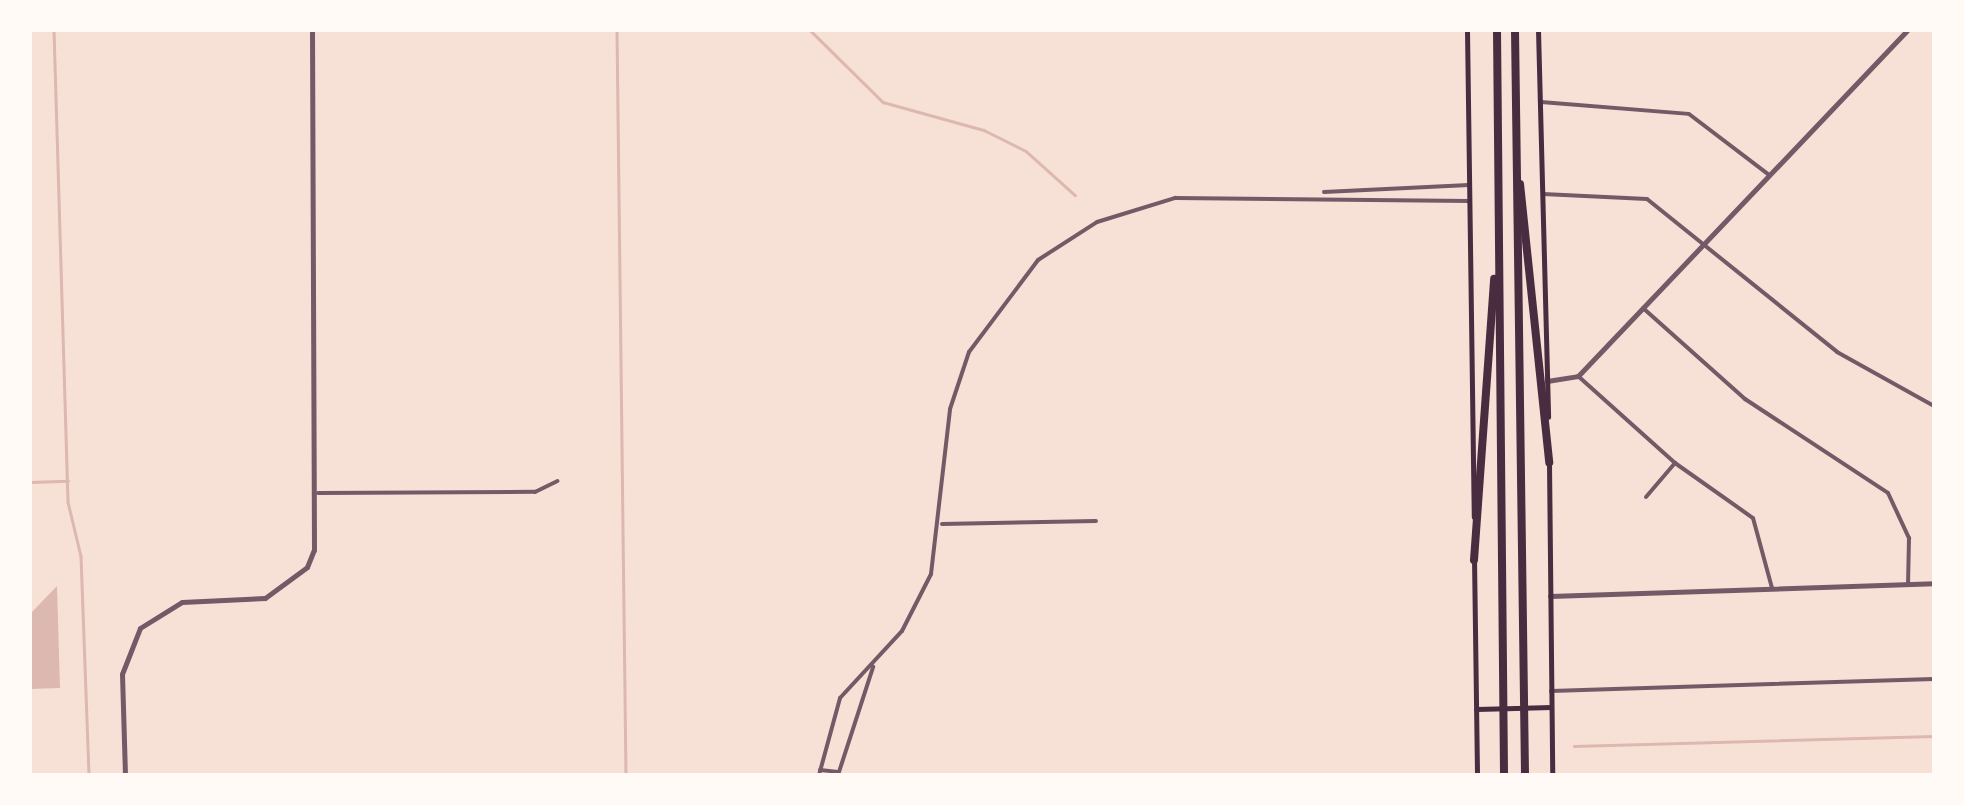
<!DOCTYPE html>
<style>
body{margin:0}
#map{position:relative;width:1964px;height:805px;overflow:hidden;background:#f7e1d7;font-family:"Roboto Condensed",sans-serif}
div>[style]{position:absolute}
.water>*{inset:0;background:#dcb8b0}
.stream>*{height:2.5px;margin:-1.25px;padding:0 1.25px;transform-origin:1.25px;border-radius:1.25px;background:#dcb8b0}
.minor>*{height:4px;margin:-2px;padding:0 2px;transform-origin:2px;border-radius:2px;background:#755966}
.tertiary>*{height:5px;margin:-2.5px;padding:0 2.5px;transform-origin:2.5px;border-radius:2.5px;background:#755966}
.secondary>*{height:5px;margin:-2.5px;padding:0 2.5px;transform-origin:2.5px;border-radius:2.5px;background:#4a2c40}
.motorway>*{height:8px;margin:-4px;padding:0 4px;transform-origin:4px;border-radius:4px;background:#4a2c40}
span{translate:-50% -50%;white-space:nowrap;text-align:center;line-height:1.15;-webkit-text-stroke:9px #fffaf5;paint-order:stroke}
.frame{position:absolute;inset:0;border:32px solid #fffaf5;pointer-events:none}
</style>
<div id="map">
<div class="water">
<i style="clip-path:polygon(57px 586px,60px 688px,30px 689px,30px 614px)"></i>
</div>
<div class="stream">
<i style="left:54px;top:30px;width:472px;rotate:88.3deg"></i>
<i style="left:68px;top:502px;width:56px;rotate:76.5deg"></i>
<i style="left:81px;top:556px;width:219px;rotate:87.9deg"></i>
<i style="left:617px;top:30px;width:745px;rotate:89.31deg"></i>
<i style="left:810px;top:30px;width:103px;rotate:44.6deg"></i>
<i style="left:883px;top:102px;width:105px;rotate:15.5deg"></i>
<i style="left:984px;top:130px;width:47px;rotate:26.6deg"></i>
<i style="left:1026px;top:151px;width:66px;rotate:41.9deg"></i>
<i style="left:30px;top:482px;width:38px;rotate:-2deg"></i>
<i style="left:1574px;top:746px;width:360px;rotate:-1.6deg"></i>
</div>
<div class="minor">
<i style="left:1541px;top:102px;width:148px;rotate:4.6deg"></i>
<i style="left:1689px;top:114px;width:101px;rotate:37.3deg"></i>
<i style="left:1324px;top:192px;width:145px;rotate:-2.8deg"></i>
<i style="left:1543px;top:194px;width:104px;rotate:2.8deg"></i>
<i style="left:1647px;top:199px;width:244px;rotate:38.8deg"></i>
<i style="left:1837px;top:352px;width:111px;rotate:29.1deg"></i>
<i style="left:1643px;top:308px;width:137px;rotate:41.7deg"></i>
<i style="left:1745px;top:399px;width:171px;rotate:33.3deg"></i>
<i style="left:1888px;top:493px;width:50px;rotate:65deg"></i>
<i style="left:1909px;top:538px;width:46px;rotate:91.2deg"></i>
<i style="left:1578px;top:376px;width:130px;rotate:41.9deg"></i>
<i style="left:1675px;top:463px;width:95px;rotate:35.2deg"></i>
<i style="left:1753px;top:518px;width:73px;rotate:74.8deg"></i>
<i style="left:318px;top:493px;width:217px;rotate:-0.3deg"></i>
<i style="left:535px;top:492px;width:25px;rotate:-26deg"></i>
<i style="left:1646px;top:497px;width:45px;rotate:-49.5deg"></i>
<i style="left:942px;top:524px;width:154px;rotate:-1.1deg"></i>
<i style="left:1551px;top:691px;width:383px;rotate:-1.8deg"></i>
<i style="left:820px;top:770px;width:18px;rotate:6deg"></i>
<i style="left:819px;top:775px;width:80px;rotate:-74.7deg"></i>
<i style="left:840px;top:698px;width:91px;rotate:-47.2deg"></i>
<i style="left:902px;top:631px;width:64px;rotate:-63deg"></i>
<i style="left:931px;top:574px;width:166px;rotate:-83.4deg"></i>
<i style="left:950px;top:409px;width:60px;rotate:-71.6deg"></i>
<i style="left:969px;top:352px;width:115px;rotate:-53.1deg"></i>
<i style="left:1038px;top:260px;width:70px;rotate:-32.8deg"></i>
<i style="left:1097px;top:222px;width:82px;rotate:-17.1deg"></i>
<i style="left:1175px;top:198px;width:295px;rotate:0.6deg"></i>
<i style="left:838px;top:775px;width:114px;rotate:-72deg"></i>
</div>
<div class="tertiary">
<i style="left:1547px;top:381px;width:31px;rotate:-9deg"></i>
<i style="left:1578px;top:376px;width:477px;rotate:-46.4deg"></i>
<i style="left:1550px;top:596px;width:384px;rotate:-1.9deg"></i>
<i style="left:125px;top:775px;width:101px;rotate:-91.7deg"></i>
<i style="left:122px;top:674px;width:49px;rotate:-68.6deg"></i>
<i style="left:140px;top:628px;width:49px;rotate:-31.8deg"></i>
<i style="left:182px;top:602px;width:83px;rotate:-2.8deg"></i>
<i style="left:265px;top:598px;width:52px;rotate:-36.4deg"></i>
<i style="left:307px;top:567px;width:18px;rotate:-68deg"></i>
<i style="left:314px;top:550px;width:520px;rotate:-90.22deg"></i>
</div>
<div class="secondary">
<i style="left:1467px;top:30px;width:487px;rotate:89.2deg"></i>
<i style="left:1538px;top:30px;width:387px;rotate:88.5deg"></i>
<i style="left:1549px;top:463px;width:312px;rotate:89.4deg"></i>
<i style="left:1474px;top:558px;width:217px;rotate:89.2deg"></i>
<i style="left:1476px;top:709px;width:75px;rotate:-1.5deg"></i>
</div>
<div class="motorway">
<i style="left:1497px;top:30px;width:745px;rotate:89.46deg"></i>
<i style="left:1515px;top:30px;width:745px;rotate:89.23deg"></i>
<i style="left:1520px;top:184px;width:280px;rotate:84deg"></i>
<i style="left:1474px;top:560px;width:282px;rotate:-85.9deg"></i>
</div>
<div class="frame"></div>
</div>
